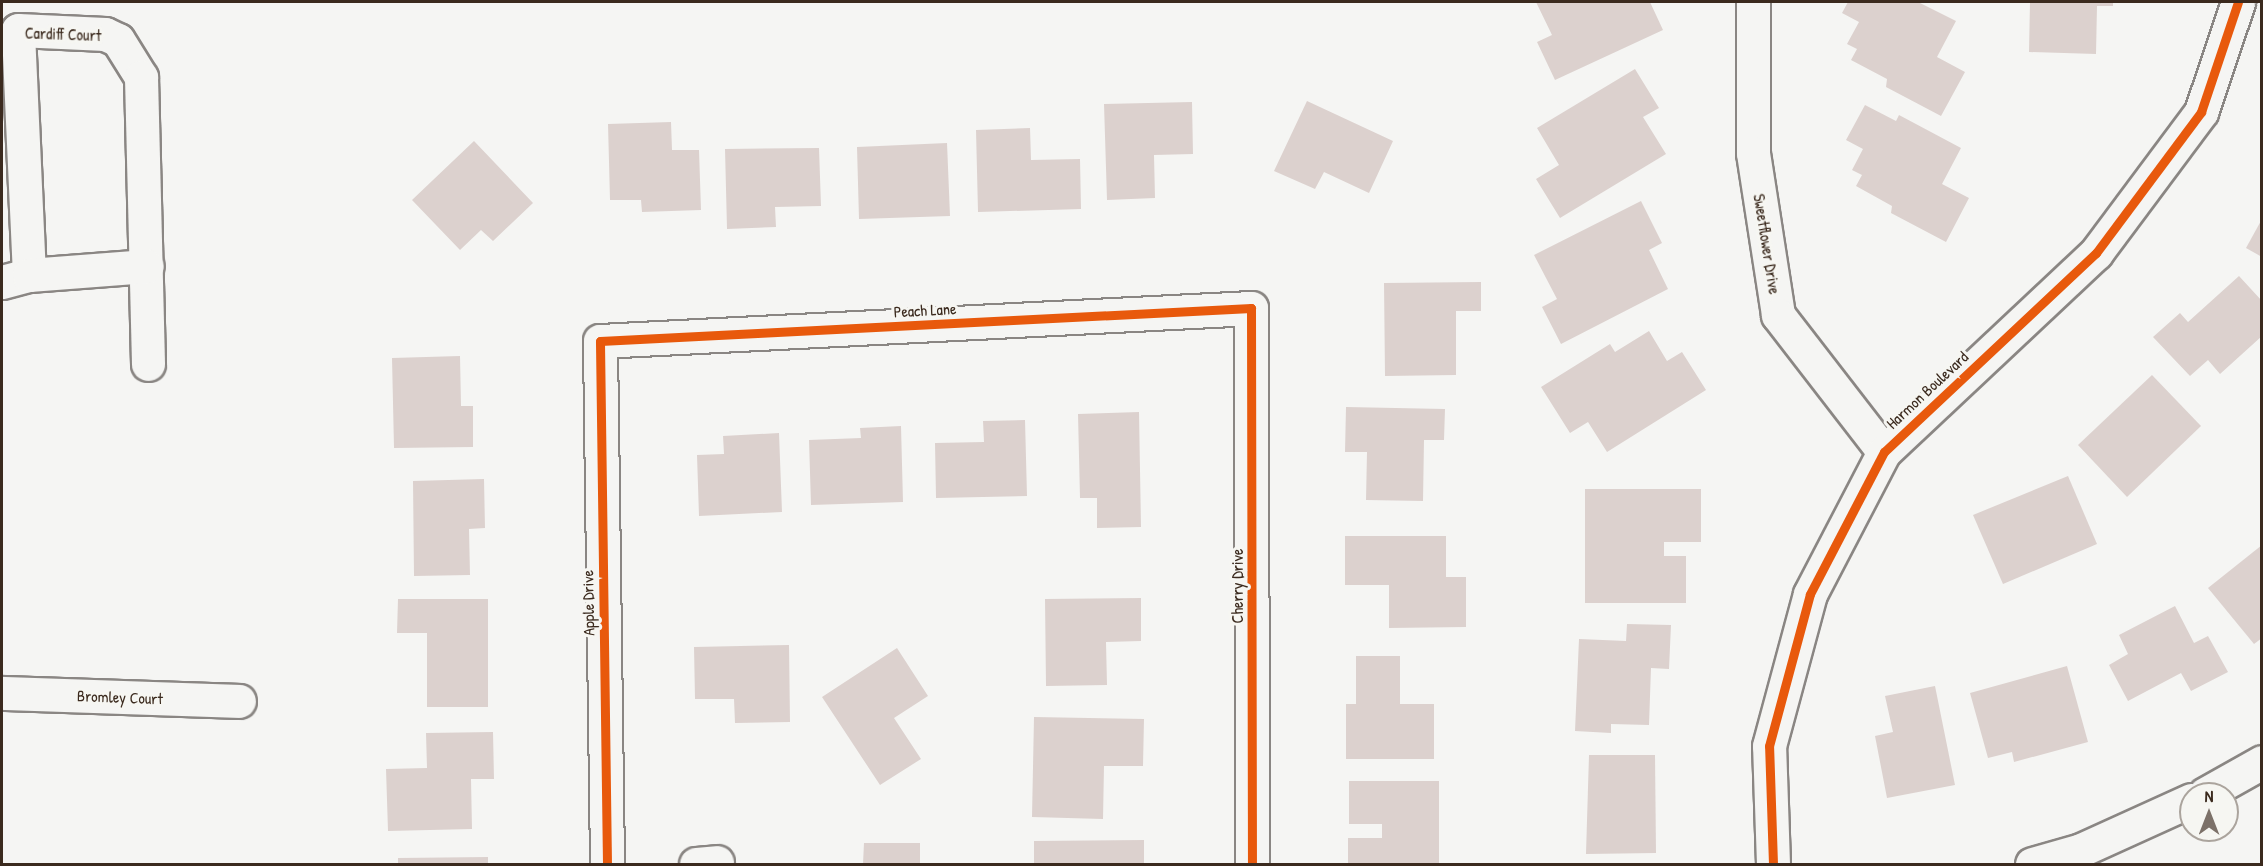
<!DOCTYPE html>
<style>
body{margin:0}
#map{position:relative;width:2263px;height:866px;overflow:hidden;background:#f5f5f3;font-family:"Patrick Hand",sans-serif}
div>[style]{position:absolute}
.building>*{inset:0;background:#dcd1ce}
.roads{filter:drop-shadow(2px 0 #8a8683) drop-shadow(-2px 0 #8a8683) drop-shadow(0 2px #8a8683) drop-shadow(0 -2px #8a8683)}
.minor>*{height:33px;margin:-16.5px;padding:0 16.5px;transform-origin:16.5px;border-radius:16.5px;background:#f5f5f3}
.cycleway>*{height:9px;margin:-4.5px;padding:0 4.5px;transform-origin:4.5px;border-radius:4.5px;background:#e8590c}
span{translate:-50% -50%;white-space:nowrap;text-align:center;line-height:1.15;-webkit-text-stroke:6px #f6f6f2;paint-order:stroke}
.street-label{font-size:16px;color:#3b2a1e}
.frame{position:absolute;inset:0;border:3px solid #3b2a1e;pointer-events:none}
.north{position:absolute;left:2179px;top:782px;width:60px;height:60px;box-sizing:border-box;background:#f6f6f2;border:2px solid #aba49d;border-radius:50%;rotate:0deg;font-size:16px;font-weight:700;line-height:24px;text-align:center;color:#3b2a1e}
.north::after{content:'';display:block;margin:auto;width:21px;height:27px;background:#7c7169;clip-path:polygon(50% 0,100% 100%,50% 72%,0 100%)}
</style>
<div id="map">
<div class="building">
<i style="clip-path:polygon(1536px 2px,1650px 2px,1663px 30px,1555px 80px,1537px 42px,1552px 35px)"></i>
<i style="clip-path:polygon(1848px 2px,1918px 2px,1956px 21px,1937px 57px,1965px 72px,1941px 116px,1886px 87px,1887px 79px,1851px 60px,1857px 49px,1847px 44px,1859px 22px,1842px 13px)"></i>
<i style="clip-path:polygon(2030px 2px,2113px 2px,2113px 6px,2097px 6px,2096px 54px,2029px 52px)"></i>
<i style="clip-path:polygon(1635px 69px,1659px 108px,1643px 117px,1666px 154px,1560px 218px,1536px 179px,1559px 165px,1537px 128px)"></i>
<i style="clip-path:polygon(1307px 101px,1393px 141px,1369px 193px,1324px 172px,1315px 189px,1274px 171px)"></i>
<i style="clip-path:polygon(1192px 102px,1193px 154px,1154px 155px,1155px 198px,1107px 200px,1104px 104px)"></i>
<i style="clip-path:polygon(1865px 105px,1896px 121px,1899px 115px,1961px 148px,1942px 184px,1969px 198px,1946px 242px,1891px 213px,1892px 206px,1856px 186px,1862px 175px,1852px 170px,1863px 149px,1846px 140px)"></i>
<i style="clip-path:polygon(671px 122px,672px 150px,699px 150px,701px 210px,642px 212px,641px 200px,610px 200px,608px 124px)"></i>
<i style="clip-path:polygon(1030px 128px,1031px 160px,1080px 159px,1081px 209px,978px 212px,976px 130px)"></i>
<i style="clip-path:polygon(474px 141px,533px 203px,493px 241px,481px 230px,460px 250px,412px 200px)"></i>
<i style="clip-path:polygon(947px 143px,950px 216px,859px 219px,857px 147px)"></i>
<i style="clip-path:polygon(819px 148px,821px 206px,775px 207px,776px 227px,727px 229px,725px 149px)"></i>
<i style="clip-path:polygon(1641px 201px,1662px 243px,1649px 250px,1668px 289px,1561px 344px,1542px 307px,1557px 299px,1534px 255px)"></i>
<i style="clip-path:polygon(2262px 219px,2262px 257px,2246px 248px)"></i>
<i style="clip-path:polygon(2239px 276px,2262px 301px,2262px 336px,2220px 374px,2208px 360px,2190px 376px,2153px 337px,2180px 313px,2188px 322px)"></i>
<i style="clip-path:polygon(1481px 282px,1481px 311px,1456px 311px,1456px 375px,1385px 376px,1384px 283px)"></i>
<i style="clip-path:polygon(1649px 331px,1667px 361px,1682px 352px,1706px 390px,1607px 452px,1588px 422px,1570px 433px,1541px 387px,1610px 344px,1615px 352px)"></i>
<i style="clip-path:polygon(460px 356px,461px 406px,473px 406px,473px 447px,394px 448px,392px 358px)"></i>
<i style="clip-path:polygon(2152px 375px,2201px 426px,2127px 497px,2078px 445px)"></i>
<i style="clip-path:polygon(1346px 407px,1445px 409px,1444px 440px,1424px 440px,1423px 501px,1366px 500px,1367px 452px,1345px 452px)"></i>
<i style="clip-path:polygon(1139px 412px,1141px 527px,1097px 528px,1097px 498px,1080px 498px,1078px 414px)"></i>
<i style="clip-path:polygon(1025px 420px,1027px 496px,936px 498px,935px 443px,984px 442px,983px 421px)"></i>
<i style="clip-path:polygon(901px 426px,903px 502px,811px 505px,809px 440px,861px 438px,860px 428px)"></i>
<i style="clip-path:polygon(779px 433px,782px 512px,699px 516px,697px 455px,724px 454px,723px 436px)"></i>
<i style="clip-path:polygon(2068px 476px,2097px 544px,2003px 584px,1973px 515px)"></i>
<i style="clip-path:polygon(484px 479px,485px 528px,469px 529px,470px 575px,414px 576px,413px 481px)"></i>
<i style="clip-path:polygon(1585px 489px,1701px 489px,1701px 542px,1664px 542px,1664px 556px,1686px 556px,1686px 603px,1585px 603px)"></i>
<i style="clip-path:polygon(1345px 536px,1446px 536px,1446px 577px,1466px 577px,1466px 627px,1389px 628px,1389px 585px,1345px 585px)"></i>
<i style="clip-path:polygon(2262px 545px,2262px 638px,2254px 644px,2208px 588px)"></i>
<i style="clip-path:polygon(1141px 598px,1141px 641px,1106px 642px,1107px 685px,1046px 686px,1045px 599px)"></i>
<i style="clip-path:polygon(398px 599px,488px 599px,488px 707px,427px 707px,427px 633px,397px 633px)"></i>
<i style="clip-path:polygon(2175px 606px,2194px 643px,2208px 636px,2228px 672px,2191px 691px,2181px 673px,2128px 701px,2109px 665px,2128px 654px,2119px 635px)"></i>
<i style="clip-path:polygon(1627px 624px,1671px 625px,1669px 669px,1651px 668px,1649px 725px,1611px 724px,1611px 733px,1575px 731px,1579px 639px,1626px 641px)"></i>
<i style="clip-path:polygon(789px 645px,790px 722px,735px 723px,734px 699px,695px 699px,694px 647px)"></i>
<i style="clip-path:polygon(897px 648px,928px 696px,894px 718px,921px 759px,880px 785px,822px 697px)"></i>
<i style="clip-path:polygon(1356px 656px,1400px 656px,1400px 704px,1434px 704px,1434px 759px,1346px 759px,1346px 704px,1356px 704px)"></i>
<i style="clip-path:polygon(2067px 666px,2088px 742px,2014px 762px,2012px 752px,1988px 758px,1970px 693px)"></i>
<i style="clip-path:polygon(1935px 686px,1955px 785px,1887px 798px,1875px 736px,1893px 732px,1885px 696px)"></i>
<i style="clip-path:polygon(1034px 717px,1144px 719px,1143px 766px,1104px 766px,1103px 819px,1032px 817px)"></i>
<i style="clip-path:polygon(493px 732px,494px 779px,471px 779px,472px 829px,388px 831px,386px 769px,427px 768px,426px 733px)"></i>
<i style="clip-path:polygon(1589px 755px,1655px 755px,1656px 853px,1586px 854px)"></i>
<i style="clip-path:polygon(1349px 781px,1439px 781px,1439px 864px,1348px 864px,1348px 838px,1382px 838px,1382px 824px,1349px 824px)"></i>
<i style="clip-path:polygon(1144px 840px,1144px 864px,1034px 864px,1034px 841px)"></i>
<i style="clip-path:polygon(864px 843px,920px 843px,920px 864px,863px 864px)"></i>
<i style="clip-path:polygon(488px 857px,488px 864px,398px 864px,398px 858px)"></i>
</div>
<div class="roads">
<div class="minor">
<i style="left:1753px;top:2px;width:151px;rotate:90deg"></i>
<i style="left:1753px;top:153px;width:164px;rotate:81.2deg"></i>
<i style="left:1778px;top:315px;width:173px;rotate:52.3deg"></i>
<i style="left:29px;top:275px;width:245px;rotate:-92.6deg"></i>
<i style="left:18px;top:30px;width:87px;rotate:2.6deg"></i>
<i style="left:105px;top:34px;width:14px;rotate:25deg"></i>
<i style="left:118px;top:40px;width:44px;rotate:58.1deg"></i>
<i style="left:141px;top:77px;width:287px;rotate:88.6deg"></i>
<i style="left:2px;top:282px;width:28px;rotate:-15deg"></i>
<i style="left:29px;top:275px;width:118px;rotate:-4.4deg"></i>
<i style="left:2px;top:693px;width:237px;rotate:1.9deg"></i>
<i style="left:2205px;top:794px;width:65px;rotate:-29.3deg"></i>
<i style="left:607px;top:864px;width:523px;rotate:-90.77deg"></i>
<i style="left:600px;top:341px;width:652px;rotate:-2.9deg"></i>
<i style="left:1251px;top:308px;width:556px;rotate:89.9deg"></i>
<i style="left:696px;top:864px;width:21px;rotate:-5deg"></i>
<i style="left:1773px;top:864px;width:118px;rotate:-91.9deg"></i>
<i style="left:1769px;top:746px;width:157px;rotate:-74.9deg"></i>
<i style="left:1810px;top:594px;width:160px;rotate:-62.5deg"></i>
<i style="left:1884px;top:452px;width:291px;rotate:-43.2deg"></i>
<i style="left:2096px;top:253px;width:176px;rotate:-53.3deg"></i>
<i style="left:2201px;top:112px;width:116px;rotate:-71.4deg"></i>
<i style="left:2032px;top:864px;width:51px;rotate:-15.9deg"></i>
<i style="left:2081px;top:850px;width:121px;rotate:-24.4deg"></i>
</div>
</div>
<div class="cycleway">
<i style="left:607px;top:864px;width:523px;rotate:-90.77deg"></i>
<i style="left:600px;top:341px;width:652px;rotate:-2.9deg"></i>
<i style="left:1251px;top:308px;width:556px;rotate:89.9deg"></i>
<i style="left:1773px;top:864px;width:118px;rotate:-91.9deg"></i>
<i style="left:1769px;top:746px;width:157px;rotate:-74.9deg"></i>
<i style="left:1810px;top:594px;width:160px;rotate:-62.5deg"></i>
<i style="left:1884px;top:452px;width:291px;rotate:-43.2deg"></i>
<i style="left:2096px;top:253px;width:176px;rotate:-53.3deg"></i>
<i style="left:2201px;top:112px;width:116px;rotate:-71.4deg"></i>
</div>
<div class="street-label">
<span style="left:63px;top:34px;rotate:2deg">Cardiff Court</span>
<span style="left:1767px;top:244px;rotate:81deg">Sweetflower Drive</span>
<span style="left:925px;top:310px;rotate:-3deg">Peach Lane</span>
<span style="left:1927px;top:390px;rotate:-43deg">Harmon Boulevard</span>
<span style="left:1237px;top:586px;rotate:-90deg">Cherry Drive</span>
<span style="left:588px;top:603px;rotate:-91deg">Apple Drive</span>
<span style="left:120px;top:697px;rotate:2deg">Bromley Court</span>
</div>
<div class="frame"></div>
<div class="north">N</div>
</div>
